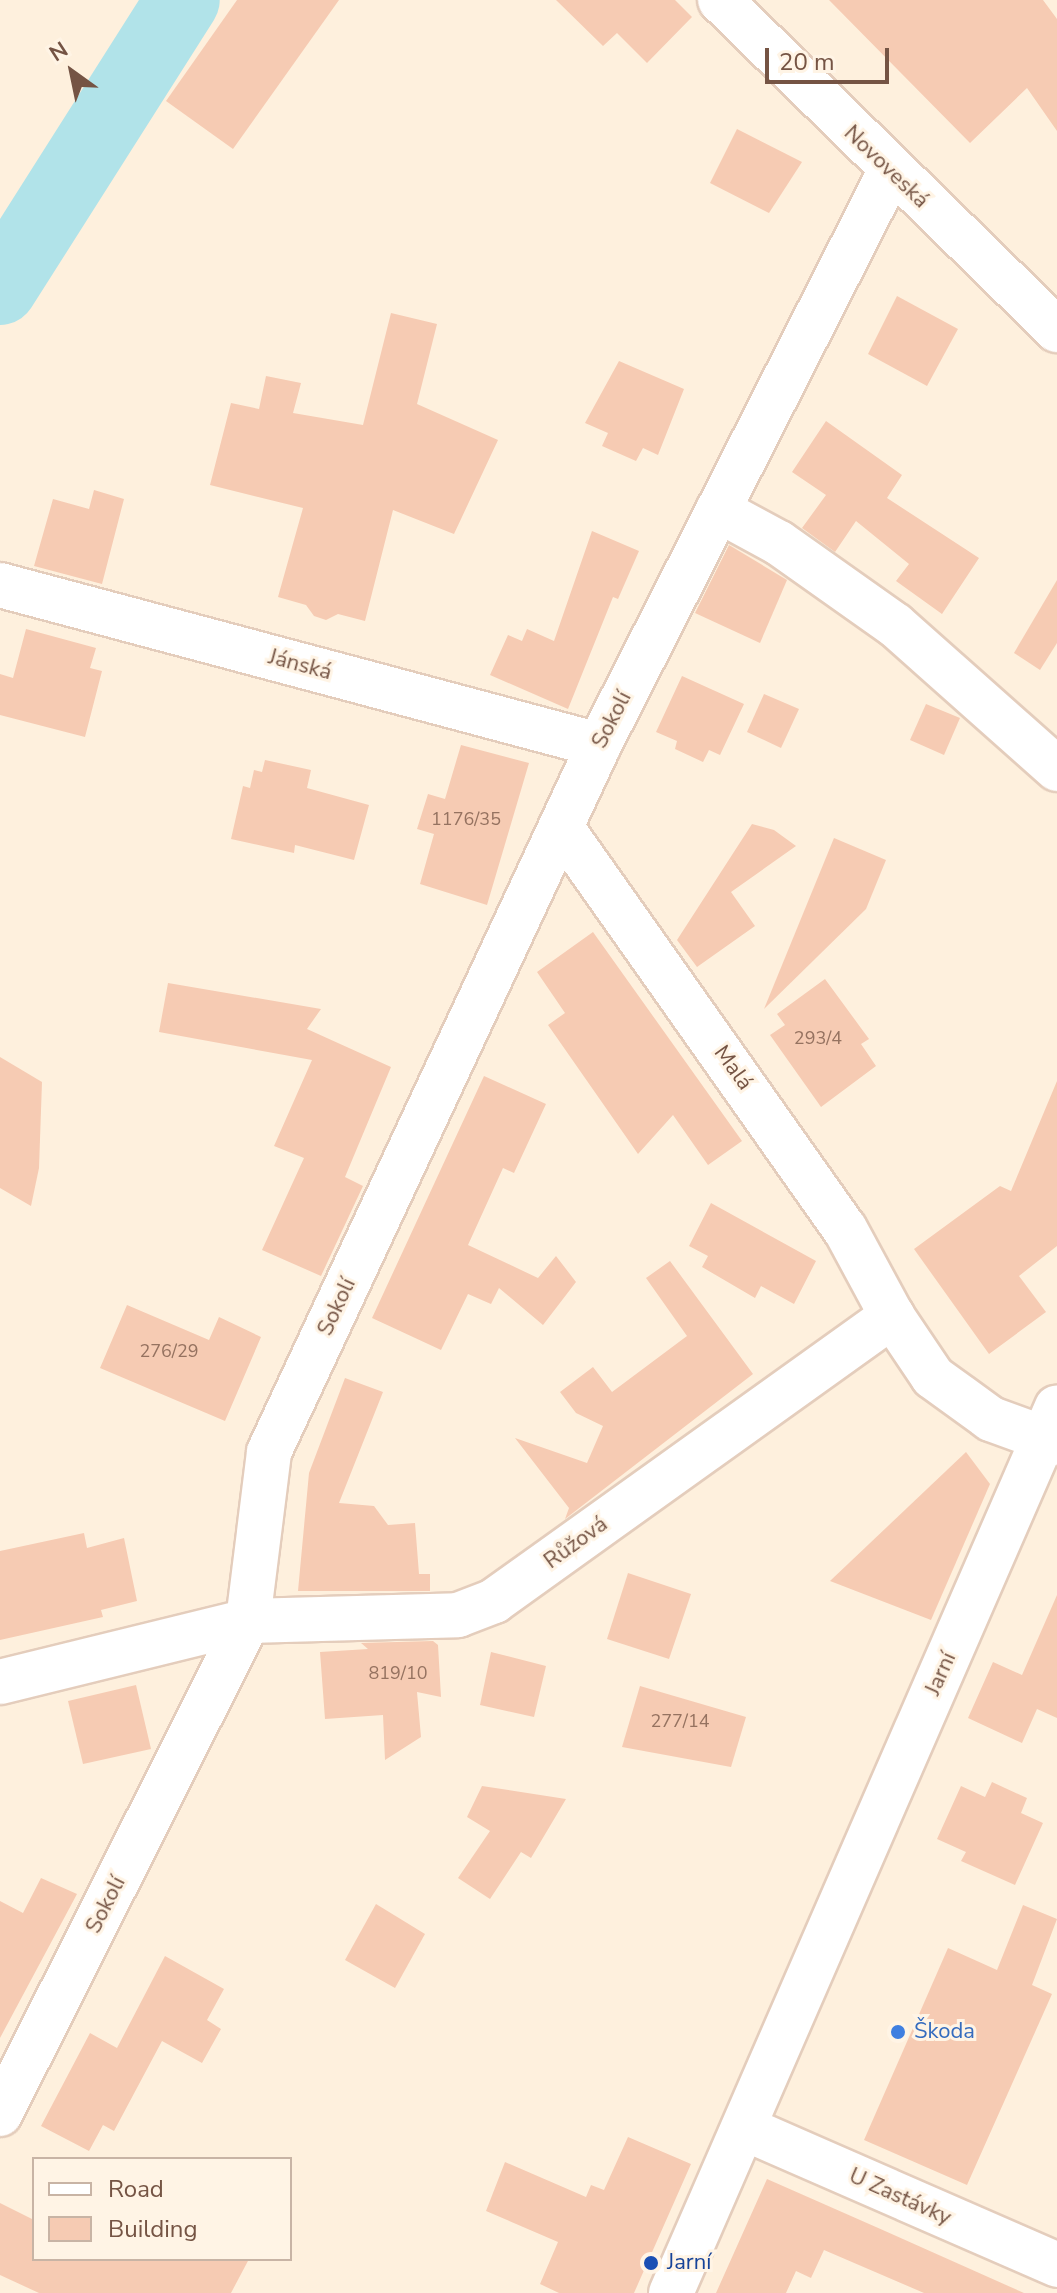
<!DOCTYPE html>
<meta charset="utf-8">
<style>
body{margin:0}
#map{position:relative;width:1057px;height:2293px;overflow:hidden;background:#fef0dd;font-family:"Nunito Sans",sans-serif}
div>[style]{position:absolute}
.river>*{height:74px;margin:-37px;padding:0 37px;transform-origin:37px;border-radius:37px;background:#b1e3e9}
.building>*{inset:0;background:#f6cbb3}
.roads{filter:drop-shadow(2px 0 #e4cdbc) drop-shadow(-2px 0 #e4cdbc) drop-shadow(0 2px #e4cdbc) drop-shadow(0 -2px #e4cdbc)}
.minor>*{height:44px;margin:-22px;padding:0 22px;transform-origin:22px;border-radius:22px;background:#fff}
.dots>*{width:22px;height:22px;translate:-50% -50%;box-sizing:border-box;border:4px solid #fff4e5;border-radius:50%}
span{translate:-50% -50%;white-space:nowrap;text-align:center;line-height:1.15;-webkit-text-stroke:6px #fff4e5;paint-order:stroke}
.number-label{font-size:18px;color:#957260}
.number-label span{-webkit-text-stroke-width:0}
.street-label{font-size:22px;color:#755444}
.shop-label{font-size:22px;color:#366cbe}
.left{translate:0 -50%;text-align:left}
.transit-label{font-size:22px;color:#164399}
.legend{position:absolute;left:32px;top:2157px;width:260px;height:104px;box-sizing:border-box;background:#fff4e5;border:2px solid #c8b4a5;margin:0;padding:10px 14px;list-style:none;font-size:24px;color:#755444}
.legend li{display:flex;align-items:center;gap:16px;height:40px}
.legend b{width:40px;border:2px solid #c8b4a5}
.north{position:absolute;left:32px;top:32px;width:80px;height:80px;-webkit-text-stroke:6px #fff4e5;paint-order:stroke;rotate:327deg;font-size:22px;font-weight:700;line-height:32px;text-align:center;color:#755444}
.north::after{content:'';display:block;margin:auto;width:28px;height:36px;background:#755444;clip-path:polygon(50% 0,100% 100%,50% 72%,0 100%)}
.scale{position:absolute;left:765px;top:48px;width:124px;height:36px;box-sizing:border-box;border:4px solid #755444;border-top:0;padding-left:10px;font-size:24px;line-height:28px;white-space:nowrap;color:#755444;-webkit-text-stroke:6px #fff4e5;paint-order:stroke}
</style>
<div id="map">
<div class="river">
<i style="left:0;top:288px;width:341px;rotate:-57.6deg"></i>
</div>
<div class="building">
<i style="clip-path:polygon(237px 0,339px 0,233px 149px,166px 101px)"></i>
<i style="clip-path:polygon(556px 0,675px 0,692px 17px,647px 63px,617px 33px,603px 46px)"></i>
<i style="clip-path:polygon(829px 0,1043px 0,1057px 19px,1057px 131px,1027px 88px,970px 143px)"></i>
<i style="clip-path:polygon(737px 129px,802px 162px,769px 213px,710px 183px)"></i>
<i style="clip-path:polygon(897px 296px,958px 329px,927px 386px,868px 354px)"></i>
<i style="clip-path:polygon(391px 313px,437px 324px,417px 404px,498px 440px,454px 534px,393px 510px,365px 621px,338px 614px,326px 620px,314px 616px,306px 605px,278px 597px,303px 508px,210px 485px,231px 403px,259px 409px,266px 376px,301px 383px,293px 413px,363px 425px)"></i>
<i style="clip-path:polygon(619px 361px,684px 389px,658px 455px,643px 448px,636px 461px,602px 446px,608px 433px,585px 423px)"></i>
<i style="clip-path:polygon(826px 421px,902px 475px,887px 498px,979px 558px,942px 614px,896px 581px,909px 564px,856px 521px,835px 552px,802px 528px,826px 495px,792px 472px)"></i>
<i style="clip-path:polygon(94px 490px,124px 499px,102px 584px,34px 566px,53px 499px,89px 509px)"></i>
<i style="clip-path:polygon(592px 531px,639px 551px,618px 599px,613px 597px,568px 709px,490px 675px,508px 635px,522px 641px,527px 629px,554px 641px)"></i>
<i style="clip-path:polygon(729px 545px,787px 580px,760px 643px,695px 613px)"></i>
<i style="clip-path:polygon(1057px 580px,1057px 643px,1040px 670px,1014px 653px)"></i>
<i style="clip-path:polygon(26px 629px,96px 648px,90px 668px,102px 671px,85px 737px,0 715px,0 674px,13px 678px)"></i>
<i style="clip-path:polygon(682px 676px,744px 704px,720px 755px,709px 750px,703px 762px,675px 749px,677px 741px,656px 732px)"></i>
<i style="clip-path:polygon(764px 694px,799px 709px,781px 748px,747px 732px)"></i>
<i style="clip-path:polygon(926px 704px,960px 718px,944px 755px,910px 740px)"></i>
<i style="clip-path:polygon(461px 745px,529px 763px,487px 905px,420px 884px,434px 834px,417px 829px,428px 794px,445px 799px)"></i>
<i style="clip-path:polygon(265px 760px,311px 770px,307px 788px,369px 805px,354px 860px,295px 845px,294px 853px,231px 839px,243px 786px,250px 788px,254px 770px,262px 772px)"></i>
<i style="clip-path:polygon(752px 824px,774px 830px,796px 846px,731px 892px,755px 926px,697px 967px,677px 940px)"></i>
<i style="clip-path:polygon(834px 838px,886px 860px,866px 909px,764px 1009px)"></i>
<i style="clip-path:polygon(593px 932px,742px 1141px,708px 1165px,673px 1115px,638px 1154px,548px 1025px,565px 1013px,537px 972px)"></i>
<i style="clip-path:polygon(825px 979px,869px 1039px,861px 1044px,876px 1066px,821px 1107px,770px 1035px,785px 1025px,777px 1014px)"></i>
<i style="clip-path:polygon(168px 983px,321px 1009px,307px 1029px,391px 1067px,345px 1177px,363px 1186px,321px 1276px,262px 1250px,304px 1158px,274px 1146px,312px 1060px,159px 1032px)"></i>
<i style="clip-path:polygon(0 1057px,42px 1082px,39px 1168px,31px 1206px,0 1188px)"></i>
<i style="clip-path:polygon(484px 1076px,546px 1104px,514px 1173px,503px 1168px,468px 1245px,538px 1278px,556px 1256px,576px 1282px,543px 1325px,499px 1288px,491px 1304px,468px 1294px,441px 1350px,372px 1318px)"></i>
<i style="clip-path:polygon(1057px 1081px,1057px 1246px,1019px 1276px,1046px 1312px,989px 1354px,914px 1249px,1000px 1186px,1011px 1191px)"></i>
<i style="clip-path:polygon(711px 1203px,816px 1261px,794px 1304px,761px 1286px,755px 1298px,702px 1267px,708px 1256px,689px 1246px)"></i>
<i style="clip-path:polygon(670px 1261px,753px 1374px,565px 1519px,569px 1508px,515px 1438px,587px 1463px,603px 1426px,576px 1413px,560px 1392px,593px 1367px,612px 1392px,687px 1336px,646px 1278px)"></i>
<i style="clip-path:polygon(127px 1305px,209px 1340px,219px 1317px,261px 1337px,225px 1421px,100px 1368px)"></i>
<i style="clip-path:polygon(345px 1378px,383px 1392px,339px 1503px,374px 1506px,388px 1525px,415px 1523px,419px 1574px,430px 1574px,430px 1591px,298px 1591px,309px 1473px)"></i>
<i style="clip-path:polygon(966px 1452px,990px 1484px,931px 1620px,830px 1581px)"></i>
<i style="clip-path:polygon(84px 1533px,87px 1548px,124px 1538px,137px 1601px,101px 1610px,103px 1617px,0 1640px,0 1551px)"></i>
<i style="clip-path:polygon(628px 1573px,691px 1594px,669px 1659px,607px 1639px)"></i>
<i style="clip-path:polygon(1057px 1595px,1057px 1718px,1037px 1709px,1022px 1743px,968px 1718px,993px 1662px,1022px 1675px)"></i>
<i style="clip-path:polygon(433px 1641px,438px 1645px,441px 1697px,417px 1692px,421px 1737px,385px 1760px,383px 1715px,325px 1719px,320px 1652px,368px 1649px,361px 1643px)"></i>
<i style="clip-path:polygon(491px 1652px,546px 1666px,534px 1717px,480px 1705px)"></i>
<i style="clip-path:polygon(136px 1685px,151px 1749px,83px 1764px,68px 1701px)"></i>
<i style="clip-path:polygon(640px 1686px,746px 1717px,731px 1767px,622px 1747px)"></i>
<i style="clip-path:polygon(992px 1782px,1027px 1798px,1021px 1813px,1043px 1823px,1015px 1885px,961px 1861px,966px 1852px,937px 1839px,961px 1786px,985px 1797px)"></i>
<i style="clip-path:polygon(482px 1786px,566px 1799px,531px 1858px,521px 1852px,490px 1899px,458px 1878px,490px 1831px,467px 1817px)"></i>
<i style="clip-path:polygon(41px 1878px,77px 1894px,0 2038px,0 1901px,23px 1913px)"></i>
<i style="clip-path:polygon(376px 1904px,425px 1934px,395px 1988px,345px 1960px)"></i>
<i style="clip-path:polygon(1023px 1905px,1057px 1919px,1032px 1985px,1052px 1994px,967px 2185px,864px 2140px,948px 1948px,997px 1970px)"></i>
<i style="clip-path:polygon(165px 1956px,224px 1989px,207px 2020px,221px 2029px,202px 2063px,162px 2041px,114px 2131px,103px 2125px,89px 2151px,41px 2126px,90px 2033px,117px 2048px)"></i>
<i style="clip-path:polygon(628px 2137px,691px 2164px,634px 2293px,559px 2293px,540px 2284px,558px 2242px,486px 2211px,505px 2162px,586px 2197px,591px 2185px,604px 2190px)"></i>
<i style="clip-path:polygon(767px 2179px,885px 2231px,1024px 2293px,924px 2293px,824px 2250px,811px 2278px,796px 2271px,786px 2293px,716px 2293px)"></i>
<i style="clip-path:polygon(0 2203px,34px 2220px,34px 2259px,249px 2259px,231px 2293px,39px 2293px,0 2275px)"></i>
</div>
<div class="roads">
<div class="minor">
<i style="left:720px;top:0;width:472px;rotate:44.4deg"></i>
<i style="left:718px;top:510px;width:69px;rotate:28.4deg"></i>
<i style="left:779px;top:543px;width:142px;rotate:35.3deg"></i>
<i style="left:895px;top:625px;width:217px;rotate:41.6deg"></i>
<i style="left:0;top:585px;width:620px;rotate:14.96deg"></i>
<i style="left:561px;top:827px;width:492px;rotate:54.8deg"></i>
<i style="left:845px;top:1229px;width:99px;rotate:61.6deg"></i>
<i style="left:0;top:1682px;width:255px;rotate:-13.8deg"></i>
<i style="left:248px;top:1621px;width:210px;rotate:-1.6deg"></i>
<i style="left:458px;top:1615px;width:39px;rotate:-21deg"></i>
<i style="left:494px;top:1601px;width:490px;rotate:-35.6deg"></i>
<i style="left:892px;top:1316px;width:73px;rotate:56.1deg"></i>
<i style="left:933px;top:1377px;width:72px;rotate:35.9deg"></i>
<i style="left:991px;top:1419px;width:70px;rotate:20deg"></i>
<i style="left:0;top:2114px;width:552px;rotate:-63.3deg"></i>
<i style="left:248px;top:1621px;width:170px;rotate:-82.9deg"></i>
<i style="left:269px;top:1452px;width:780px;rotate:-64.98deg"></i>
<i style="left:599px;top:745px;width:643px;rotate:-63.08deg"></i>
<i style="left:744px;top:2128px;width:342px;rotate:23.6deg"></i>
<i style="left:671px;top:2293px;width:966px;rotate:-66.46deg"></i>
</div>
</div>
<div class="dots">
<i style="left:898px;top:2032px;background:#3f7fe0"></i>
<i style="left:651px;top:2263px;background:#1a4fb4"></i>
</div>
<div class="number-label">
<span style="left:466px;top:819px">1176/35</span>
<span style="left:818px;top:1038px">293/4</span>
<span style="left:169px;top:1351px">276/29</span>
<span style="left:398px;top:1673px">819/10</span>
<span style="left:680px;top:1721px">277/14</span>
</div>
<div class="street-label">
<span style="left:886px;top:167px;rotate:44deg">Novoveská</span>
<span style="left:300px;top:665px;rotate:15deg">Jánská</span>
<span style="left:612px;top:720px;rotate:-63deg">Sokolí</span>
<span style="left:733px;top:1068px;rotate:54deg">Malá</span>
<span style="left:337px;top:1307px;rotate:-65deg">Sokolí</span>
<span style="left:576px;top:1543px;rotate:-36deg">Růžová</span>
<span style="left:941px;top:1674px;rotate:-66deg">Jarní</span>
<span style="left:106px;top:1905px;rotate:-63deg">Sokolí</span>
<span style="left:900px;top:2197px;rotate:24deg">U Zastávky</span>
</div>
<div class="shop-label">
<span class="left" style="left:914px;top:2032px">Škoda</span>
</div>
<div class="transit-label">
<span class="left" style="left:667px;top:2263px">Jarní</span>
</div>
<ul class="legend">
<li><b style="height:10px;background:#fff"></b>Road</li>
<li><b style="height:22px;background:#f6cbb3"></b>Building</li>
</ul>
<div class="north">N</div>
<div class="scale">20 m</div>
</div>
